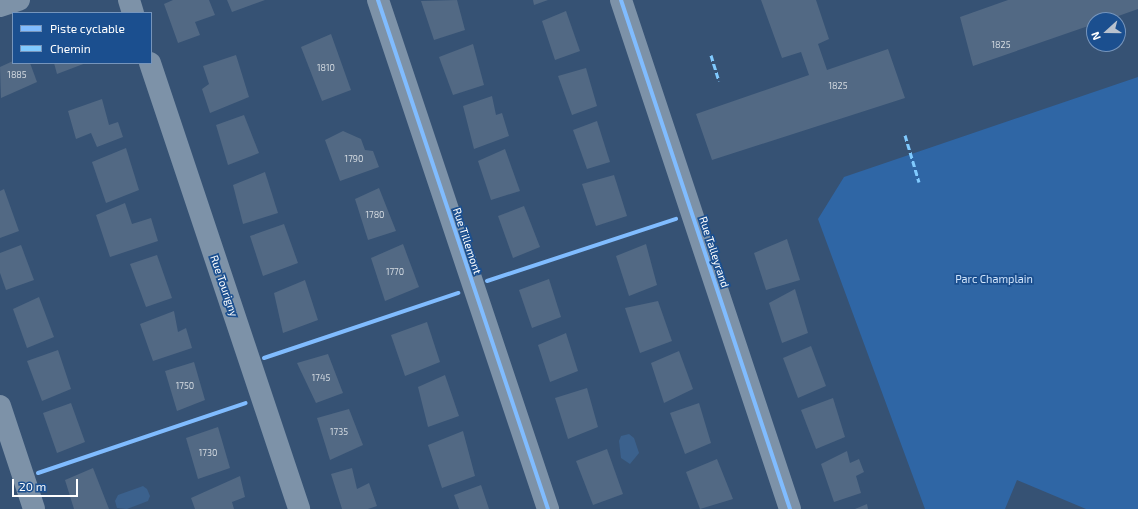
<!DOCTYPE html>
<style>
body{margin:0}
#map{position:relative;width:1138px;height:509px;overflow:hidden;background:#365274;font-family:"Exo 2",sans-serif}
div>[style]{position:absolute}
.green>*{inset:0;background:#2f66a5}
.water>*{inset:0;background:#3b618d}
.building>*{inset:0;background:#526984}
.minor>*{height:22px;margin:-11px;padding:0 11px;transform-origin:11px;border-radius:11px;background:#7d92a8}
.quiet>*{height:3px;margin-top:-1.5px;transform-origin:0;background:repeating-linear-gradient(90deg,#80caff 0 6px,transparent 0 9px)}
.cycleway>*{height:4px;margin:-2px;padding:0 2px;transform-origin:2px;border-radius:2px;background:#80bcff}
span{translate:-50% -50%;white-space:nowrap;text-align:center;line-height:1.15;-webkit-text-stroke:3.5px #1b4f8f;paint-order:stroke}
.number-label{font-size:9px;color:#d4dae0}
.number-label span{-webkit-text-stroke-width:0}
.street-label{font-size:11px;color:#fff}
.park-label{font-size:11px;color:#cfe3fa}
.legend{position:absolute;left:12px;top:12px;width:140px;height:52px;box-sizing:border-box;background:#1b4f8f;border:1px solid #7695bc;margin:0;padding:5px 7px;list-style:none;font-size:12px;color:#fff}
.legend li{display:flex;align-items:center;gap:8px;height:20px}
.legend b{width:20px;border:1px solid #7695bc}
.north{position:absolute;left:1086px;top:12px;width:40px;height:40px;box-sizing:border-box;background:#1b4f8f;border:1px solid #7695bc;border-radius:50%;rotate:249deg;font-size:11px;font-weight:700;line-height:16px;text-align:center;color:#fff}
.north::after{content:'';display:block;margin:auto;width:14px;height:18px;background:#b9c2ce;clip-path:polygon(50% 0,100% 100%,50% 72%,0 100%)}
.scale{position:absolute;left:12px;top:479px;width:66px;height:18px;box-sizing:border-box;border:2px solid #fff;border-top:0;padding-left:5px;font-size:12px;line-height:14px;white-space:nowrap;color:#fff;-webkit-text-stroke:3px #1b4f8f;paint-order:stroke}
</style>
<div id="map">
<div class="green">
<i style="clip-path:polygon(1138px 77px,1138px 509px,1086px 509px,1017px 480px,1005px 509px,925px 509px,818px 219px,844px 177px)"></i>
</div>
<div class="water">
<i style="clip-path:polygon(629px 434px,634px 438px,639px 453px,630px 464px,621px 458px,619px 441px,621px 436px)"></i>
<i style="clip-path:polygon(143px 486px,147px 489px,150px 496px,148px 501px,127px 509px,117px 508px,115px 501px,118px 495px)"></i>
</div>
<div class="building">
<i style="clip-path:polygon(173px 0,209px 0,215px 15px,195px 22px,200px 35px,178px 43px,164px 4px)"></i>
<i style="clip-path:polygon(227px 0,265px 0,232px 12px)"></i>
<i style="clip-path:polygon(457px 0,465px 30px,434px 40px,421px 1px)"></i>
<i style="clip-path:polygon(533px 0,548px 0,534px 5px)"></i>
<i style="clip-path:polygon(761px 0,816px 0,829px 39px,818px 44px,827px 70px,888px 49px,905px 98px,712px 160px,696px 114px,809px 75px,801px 52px,782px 58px)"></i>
<i style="clip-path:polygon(1008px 0,1138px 0,1138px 9px,1107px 20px,1094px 20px,1094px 24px,973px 66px,960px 17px)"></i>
<i style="clip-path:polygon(566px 11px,580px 51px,555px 60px,542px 21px)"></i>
<i style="clip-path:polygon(331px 34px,351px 90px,322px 101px,301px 47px)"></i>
<i style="clip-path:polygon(473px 44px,484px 85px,453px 95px,439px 57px)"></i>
<i style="clip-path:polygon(236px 55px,249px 97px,210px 113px,202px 89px,209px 84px,203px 66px)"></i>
<i style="clip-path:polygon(13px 61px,30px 63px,37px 82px,1px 98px,0 67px)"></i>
<i style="clip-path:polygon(54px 63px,86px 63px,57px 74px)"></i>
<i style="clip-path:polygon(586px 68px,597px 106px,572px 115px,558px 76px)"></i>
<i style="clip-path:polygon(492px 96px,496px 115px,502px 113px,509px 136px,474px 149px,463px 106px)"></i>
<i style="clip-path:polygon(102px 99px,109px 125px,118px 122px,123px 137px,97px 147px,91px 133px,76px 139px,68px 111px)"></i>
<i style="clip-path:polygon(244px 115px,259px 153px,228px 165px,216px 125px)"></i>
<i style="clip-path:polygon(597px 121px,610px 162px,587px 169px,573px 130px)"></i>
<i style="clip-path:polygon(343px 131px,361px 139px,365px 150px,373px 151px,379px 167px,340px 181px,325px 140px)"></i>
<i style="clip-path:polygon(126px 148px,139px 190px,106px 203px,92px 162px)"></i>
<i style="clip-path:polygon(505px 149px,520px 191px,491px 200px,478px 161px)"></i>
<i style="clip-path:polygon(265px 172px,278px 213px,243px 224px,233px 185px)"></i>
<i style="clip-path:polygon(614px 175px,627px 216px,596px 226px,582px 184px)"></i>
<i style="clip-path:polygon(379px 188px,396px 231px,368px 240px,355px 199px)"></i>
<i style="clip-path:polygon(4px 189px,19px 231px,0 238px,0 191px)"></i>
<i style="clip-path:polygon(125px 203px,132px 224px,151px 218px,158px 241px,110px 257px,96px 215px)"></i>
<i style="clip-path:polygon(524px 206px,540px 247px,513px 258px,498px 216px)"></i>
<i style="clip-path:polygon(284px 224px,298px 263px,263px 276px,250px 236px)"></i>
<i style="clip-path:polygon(787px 239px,800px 280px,766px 290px,754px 253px)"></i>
<i style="clip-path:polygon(403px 244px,419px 287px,385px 301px,371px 258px)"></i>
<i style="clip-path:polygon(646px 244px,657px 285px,629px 296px,616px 256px)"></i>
<i style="clip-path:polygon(21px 245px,34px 280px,6px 290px,0 273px,0 253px)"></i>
<i style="clip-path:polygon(157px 255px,172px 298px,146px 307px,130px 264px)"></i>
<i style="clip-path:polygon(549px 279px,561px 317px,532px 328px,519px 290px)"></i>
<i style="clip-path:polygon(305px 280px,318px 320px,283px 333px,274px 293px)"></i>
<i style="clip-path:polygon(795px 289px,808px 333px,782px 343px,769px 303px)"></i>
<i style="clip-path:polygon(39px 297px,54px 337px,27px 348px,13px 309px)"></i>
<i style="clip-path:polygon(658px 301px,672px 341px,640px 353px,625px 308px)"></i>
<i style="clip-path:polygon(174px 311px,178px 332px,186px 328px,192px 348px,153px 361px,140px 324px)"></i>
<i style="clip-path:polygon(427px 322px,440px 362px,405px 376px,391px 335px)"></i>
<i style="clip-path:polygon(566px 333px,578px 371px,550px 382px,538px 345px)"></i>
<i style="clip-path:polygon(811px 346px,826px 386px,798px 398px,783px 358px)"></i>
<i style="clip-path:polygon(58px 350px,71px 389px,42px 401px,27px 361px)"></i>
<i style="clip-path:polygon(679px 351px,693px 389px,664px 403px,651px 363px)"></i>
<i style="clip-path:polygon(328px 354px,343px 393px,316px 403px,297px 363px)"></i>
<i style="clip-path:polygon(194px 362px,205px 400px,177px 411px,165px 371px)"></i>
<i style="clip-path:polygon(445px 375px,459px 416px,428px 427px,418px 387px)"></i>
<i style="clip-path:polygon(587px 388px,598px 427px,568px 439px,555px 398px)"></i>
<i style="clip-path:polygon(833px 398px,845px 437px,816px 449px,801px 410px)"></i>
<i style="clip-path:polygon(71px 403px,85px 442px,57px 453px,43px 413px)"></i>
<i style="clip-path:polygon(699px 403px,711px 443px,685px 454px,670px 413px)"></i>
<i style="clip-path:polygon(349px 409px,363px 445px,330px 460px,317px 418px)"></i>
<i style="clip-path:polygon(218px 427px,230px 468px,198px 479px,186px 438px)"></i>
<i style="clip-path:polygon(463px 431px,475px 476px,442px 488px,428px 445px)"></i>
<i style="clip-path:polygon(607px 449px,623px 494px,593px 505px,576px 461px)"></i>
<i style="clip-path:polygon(847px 451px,850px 463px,859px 459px,864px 472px,856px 476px,861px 493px,834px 502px,821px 464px)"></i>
<i style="clip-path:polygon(717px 459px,733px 499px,700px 509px,686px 472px)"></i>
<i style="clip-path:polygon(93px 468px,109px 509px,74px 509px,65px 480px)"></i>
<i style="clip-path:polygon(352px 468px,357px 489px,369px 483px,377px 506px,368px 509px,342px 509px,331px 474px)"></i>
<i style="clip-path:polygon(240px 476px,245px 497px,232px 502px,234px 509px,195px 509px,191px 498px)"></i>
<i style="clip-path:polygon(481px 485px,489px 509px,459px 509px,454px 495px)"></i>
<i style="clip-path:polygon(867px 504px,868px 509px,855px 509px)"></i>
</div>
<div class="minor">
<i style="left:129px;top:0;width:14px;rotate:73deg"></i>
<i style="left:378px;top:0;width:537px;rotate:71.53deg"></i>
<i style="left:621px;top:0;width:536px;rotate:71.63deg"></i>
<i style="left:0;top:6px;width:20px;rotate:-18deg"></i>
<i style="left:150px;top:63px;width:470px;rotate:71.5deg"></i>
<i style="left:0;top:406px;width:108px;rotate:71.7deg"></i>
</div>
<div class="quiet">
<i style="left:711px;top:55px;width:27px;rotate:73deg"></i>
<i style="left:905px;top:135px;width:49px;rotate:73.4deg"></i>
</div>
<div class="cycleway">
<i style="left:378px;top:0;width:537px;rotate:71.53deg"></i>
<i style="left:621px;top:0;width:536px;rotate:71.63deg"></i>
<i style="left:487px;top:281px;width:199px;rotate:-18.2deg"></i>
<i style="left:264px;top:358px;width:205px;rotate:-18.5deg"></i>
<i style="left:38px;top:473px;width:219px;rotate:-18.6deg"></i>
</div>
<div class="number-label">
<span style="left:1001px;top:45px">1825</span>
<span style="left:326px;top:68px">1810</span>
<span style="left:17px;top:75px">1885</span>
<span style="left:838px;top:86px">1825</span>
<span style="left:354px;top:159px">1790</span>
<span style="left:375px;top:215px">1780</span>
<span style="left:395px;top:272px">1770</span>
<span style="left:321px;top:378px">1745</span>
<span style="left:185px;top:386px">1750</span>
<span style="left:339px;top:432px">1735</span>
<span style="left:208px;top:453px">1730</span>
</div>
<div class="street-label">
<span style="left:467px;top:241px;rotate:72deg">Rue Tillemont</span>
<span style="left:714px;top:252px;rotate:72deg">Rue Talleyrand</span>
<span style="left:224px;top:286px;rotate:71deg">Rue Tourigny</span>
</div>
<div class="park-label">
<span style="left:994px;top:279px">Parc Champlain</span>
</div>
<ul class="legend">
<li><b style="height:5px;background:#80bcff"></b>Piste cyclable</li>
<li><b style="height:5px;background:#80caff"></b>Chemin</li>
</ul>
<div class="north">N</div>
<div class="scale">20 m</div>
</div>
